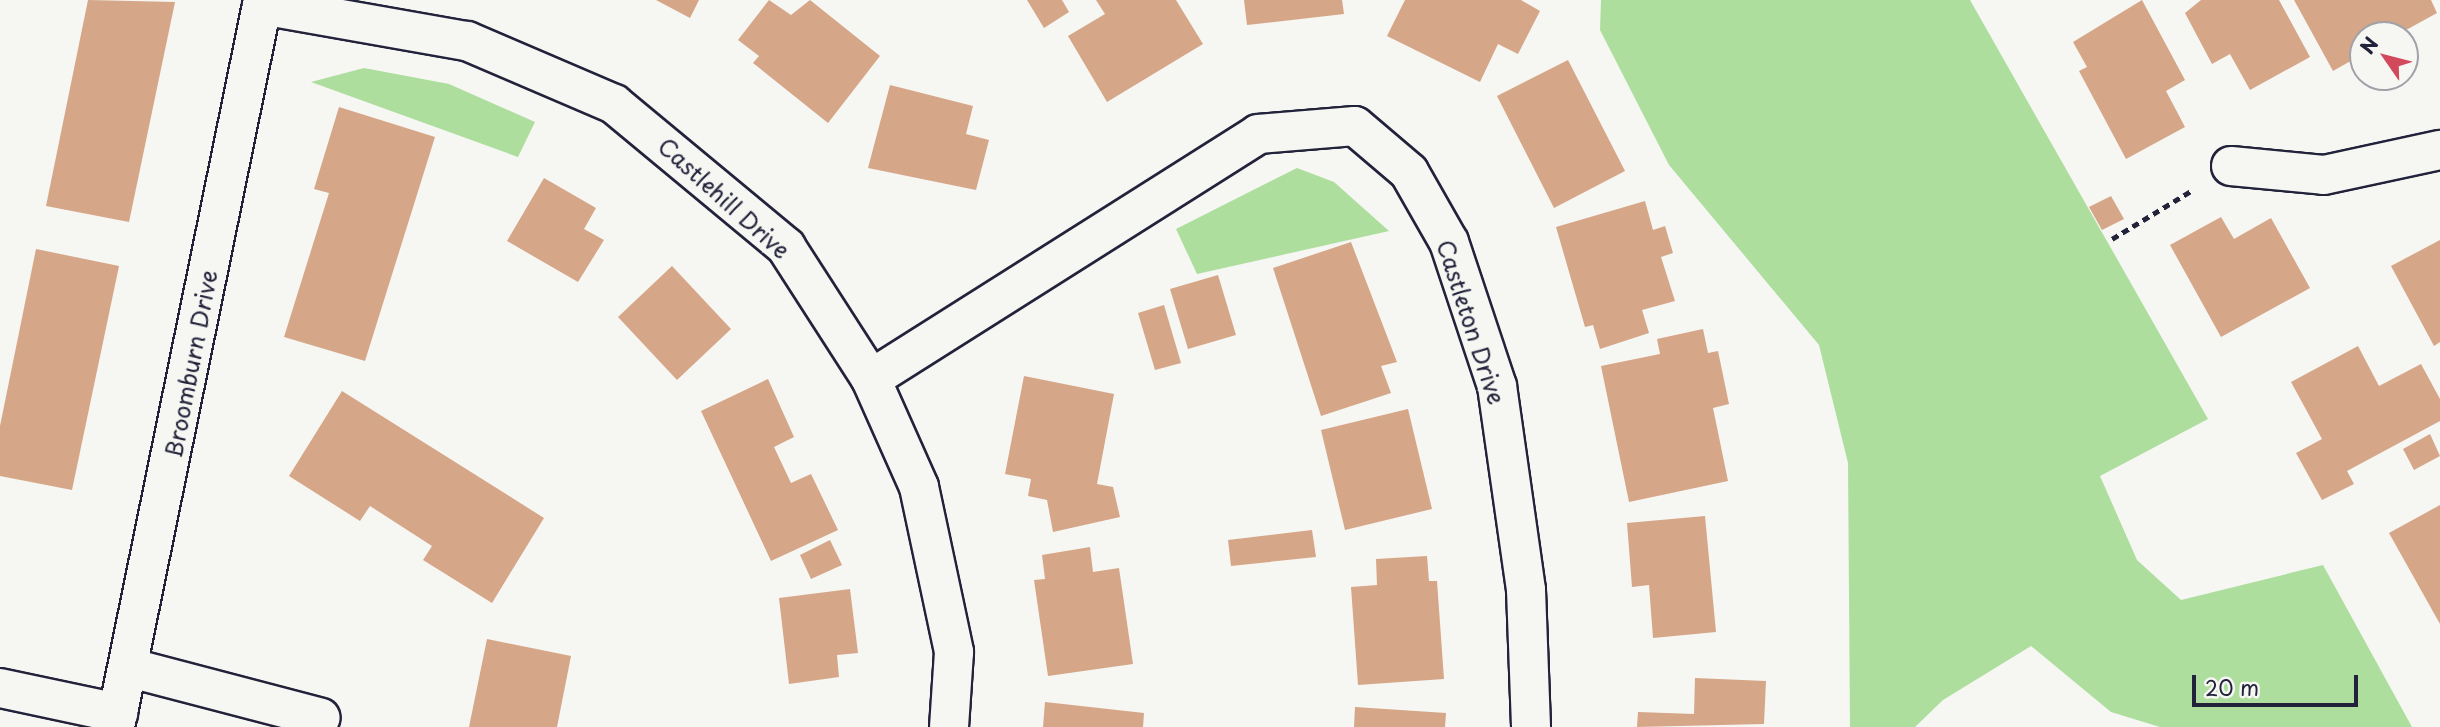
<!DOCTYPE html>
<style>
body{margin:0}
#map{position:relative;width:2440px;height:727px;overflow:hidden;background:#f6f6f2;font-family:"Playpen Sans",sans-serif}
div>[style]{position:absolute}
.green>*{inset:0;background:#aede9e}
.building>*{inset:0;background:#d6a688}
.path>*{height:4.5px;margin-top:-2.25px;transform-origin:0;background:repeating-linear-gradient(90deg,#22223b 0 7px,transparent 0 12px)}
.roads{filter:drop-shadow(2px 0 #22223b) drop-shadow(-2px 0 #22223b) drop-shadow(0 2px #22223b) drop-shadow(0 -2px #22223b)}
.minor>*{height:38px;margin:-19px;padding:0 19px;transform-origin:19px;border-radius:19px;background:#f6f6f2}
span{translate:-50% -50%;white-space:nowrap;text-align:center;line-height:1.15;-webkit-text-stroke:6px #f6f6f2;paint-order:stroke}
.street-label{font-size:23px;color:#22223b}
.north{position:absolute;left:2349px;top:21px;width:70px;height:70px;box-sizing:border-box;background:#f6f6f2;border:2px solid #a1a1a9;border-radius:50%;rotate:305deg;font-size:19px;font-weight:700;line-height:28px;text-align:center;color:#22223b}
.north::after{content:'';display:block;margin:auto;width:24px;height:32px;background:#d1495b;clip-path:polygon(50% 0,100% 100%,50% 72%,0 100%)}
.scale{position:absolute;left:2192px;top:675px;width:166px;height:32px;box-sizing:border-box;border:4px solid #22223b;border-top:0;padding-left:9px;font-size:21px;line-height:24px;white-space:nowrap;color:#22223b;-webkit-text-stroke:5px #f6f6f2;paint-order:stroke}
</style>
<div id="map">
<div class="green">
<i style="clip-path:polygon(1601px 0,1970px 0,2208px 419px,2100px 476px,2137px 560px,2181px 600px,2323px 565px,2412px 727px,2160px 727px,2111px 712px,2031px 646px,1943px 700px,1915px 727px,1850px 727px,1848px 463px,1819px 345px,1669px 165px,1600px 30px)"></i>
<i style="clip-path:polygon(364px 68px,449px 84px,535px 122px,518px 157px,311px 82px)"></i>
<i style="clip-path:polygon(1297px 168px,1334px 182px,1389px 231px,1197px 274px,1176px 229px)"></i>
</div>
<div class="building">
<i style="clip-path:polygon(88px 0,175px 2px,129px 222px,46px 206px)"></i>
<i style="clip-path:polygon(656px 0,699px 0,690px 18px)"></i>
<i style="clip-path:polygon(769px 0,791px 15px,810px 0,880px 56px,828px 123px,753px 63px,759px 56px,738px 40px)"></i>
<i style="clip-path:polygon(1027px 0,1062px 0,1069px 12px,1044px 28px)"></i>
<i style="clip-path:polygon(1096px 0,1176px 0,1203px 44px,1107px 102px,1068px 36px,1105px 14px)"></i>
<i style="clip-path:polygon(1244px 0,1342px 0,1344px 14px,1247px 25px)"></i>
<i style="clip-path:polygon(1405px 0,1521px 0,1540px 11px,1518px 54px,1498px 44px,1480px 82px,1387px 36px)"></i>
<i style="clip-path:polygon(2142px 0,2185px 80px,2166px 91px,2185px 127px,2126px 159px,2079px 71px,2087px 67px,2073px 42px)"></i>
<i style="clip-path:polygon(2201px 0,2279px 0,2310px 57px,2250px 90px,2230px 54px,2212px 64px,2185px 13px)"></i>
<i style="clip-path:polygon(2294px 0,2431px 0,2437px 13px,2397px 35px,2363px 35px,2363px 54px,2333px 71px)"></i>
<i style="clip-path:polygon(1568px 60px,1625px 171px,1554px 208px,1497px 96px)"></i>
<i style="clip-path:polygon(890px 85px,973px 106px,966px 134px,989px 140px,976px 190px,868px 168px)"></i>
<i style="clip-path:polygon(339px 107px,435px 137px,365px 361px,284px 337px,329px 193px,314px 189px)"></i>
<i style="clip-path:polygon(544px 178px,596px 208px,584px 229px,604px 240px,578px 282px,507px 241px)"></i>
<i style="clip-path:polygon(2111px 196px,2124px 219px,2102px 230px,2089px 207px)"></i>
<i style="clip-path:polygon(1645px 201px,1653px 230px,1665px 226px,1673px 253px,1661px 257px,1675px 301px,1642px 310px,1649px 333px,1600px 349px,1593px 325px,1585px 327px,1556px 227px)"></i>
<i style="clip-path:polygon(2221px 217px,2234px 239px,2271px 218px,2310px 288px,2221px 337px,2170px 245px)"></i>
<i style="clip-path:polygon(2440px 240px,2440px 342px,2434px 346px,2391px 266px)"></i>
<i style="clip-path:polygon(1351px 242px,1397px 362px,1381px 366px,1391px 393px,1321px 416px,1273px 268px)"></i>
<i style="clip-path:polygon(36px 249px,119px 266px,72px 490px,0 476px,0 426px)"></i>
<i style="clip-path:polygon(672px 266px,731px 329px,677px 380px,618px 317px)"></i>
<i style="clip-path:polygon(1218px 275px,1236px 335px,1188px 349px,1170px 289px)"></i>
<i style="clip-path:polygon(1164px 305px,1181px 363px,1155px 370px,1138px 313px)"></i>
<i style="clip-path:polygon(1703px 329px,1708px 353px,1718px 351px,1729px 404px,1713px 408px,1728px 481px,1629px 502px,1601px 366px,1660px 354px,1657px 339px)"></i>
<i style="clip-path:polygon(2358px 346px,2379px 386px,2421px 364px,2440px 399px,2440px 421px,2347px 471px,2354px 484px,2322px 500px,2296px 453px,2322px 439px,2291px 382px)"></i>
<i style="clip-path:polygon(1024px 376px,1114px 394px,1097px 484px,1113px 487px,1120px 517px,1053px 532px,1047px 500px,1028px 496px,1031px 479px,1005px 474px)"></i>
<i style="clip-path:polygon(768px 379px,794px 437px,774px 447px,791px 483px,811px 474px,838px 530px,771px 561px,701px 411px)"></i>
<i style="clip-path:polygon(342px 391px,544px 518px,492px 603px,423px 560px,432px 546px,370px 506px,360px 521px,289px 476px)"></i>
<i style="clip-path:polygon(1408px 409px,1432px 509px,1345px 530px,1321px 430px)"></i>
<i style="clip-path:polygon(2430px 434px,2440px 456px,2414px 470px,2403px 449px)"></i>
<i style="clip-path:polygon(2440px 505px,2440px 624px,2389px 533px)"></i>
<i style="clip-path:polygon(1705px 516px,1716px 632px,1653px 638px,1649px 585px,1632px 587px,1627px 523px)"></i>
<i style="clip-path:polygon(1312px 530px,1316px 557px,1231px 566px,1228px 540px)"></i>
<i style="clip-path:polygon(830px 540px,842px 565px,811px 579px,800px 555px)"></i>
<i style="clip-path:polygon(1090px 547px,1093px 572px,1119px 568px,1133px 664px,1048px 676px,1034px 580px,1045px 579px,1042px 555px)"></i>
<i style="clip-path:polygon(1427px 556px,1429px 581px,1437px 581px,1444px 679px,1358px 685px,1351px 587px,1377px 585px,1376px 559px)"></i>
<i style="clip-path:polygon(850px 589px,858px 653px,837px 655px,839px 677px,789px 684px,779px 598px)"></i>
<i style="clip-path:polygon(487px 639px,571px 656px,557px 727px,469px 727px)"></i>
<i style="clip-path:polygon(1695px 678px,1766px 681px,1764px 724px,1637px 727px,1638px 712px,1694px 714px)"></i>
<i style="clip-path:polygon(1045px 702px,1144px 713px,1143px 727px,1043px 727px)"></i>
<i style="clip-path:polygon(1355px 707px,1446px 713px,1445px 727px,1354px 727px)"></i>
</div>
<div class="path">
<i style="left:2112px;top:239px;width:92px;rotate:-31.3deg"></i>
</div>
<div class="roads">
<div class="minor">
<i style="left:262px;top:5px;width:208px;rotate:10deg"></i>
<i style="left:467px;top:41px;width:160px;rotate:23.2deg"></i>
<i style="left:614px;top:104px;width:224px;rotate:39.7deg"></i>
<i style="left:786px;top:247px;width:157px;rotate:57.2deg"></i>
<i style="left:871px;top:379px;width:118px;rotate:66deg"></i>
<i style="left:919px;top:487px;width:169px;rotate:78deg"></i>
<i style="left:954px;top:652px;width:75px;rotate:93.8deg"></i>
<i style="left:2231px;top:166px;width:93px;rotate:5.5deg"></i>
<i style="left:2324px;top:175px;width:119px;rotate:-12.2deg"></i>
<i style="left:871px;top:379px;width:458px;rotate:-32.3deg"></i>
<i style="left:1258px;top:134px;width:97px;rotate:-4.7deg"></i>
<i style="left:1355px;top:126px;width:71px;rotate:40.4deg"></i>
<i style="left:1409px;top:172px;width:81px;rotate:60.3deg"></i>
<i style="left:1449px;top:242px;width:152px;rotate:71.6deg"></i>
<i style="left:1497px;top:386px;width:206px;rotate:81.9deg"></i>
<i style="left:1526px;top:590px;width:137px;rotate:87.9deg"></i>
<i style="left:131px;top:668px;width:196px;rotate:14.7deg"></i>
<i style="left:0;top:688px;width:121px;rotate:12deg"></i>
<i style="left:115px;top:727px;width:742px;rotate:-78.49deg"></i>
</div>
</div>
<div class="street-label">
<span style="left:724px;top:198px;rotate:42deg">Castlehill Drive</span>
<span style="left:1471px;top:322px;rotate:72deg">Castleton Drive</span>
<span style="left:191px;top:364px;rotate:-79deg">Broomburn Drive</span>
</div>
<div class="north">N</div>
<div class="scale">20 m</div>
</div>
